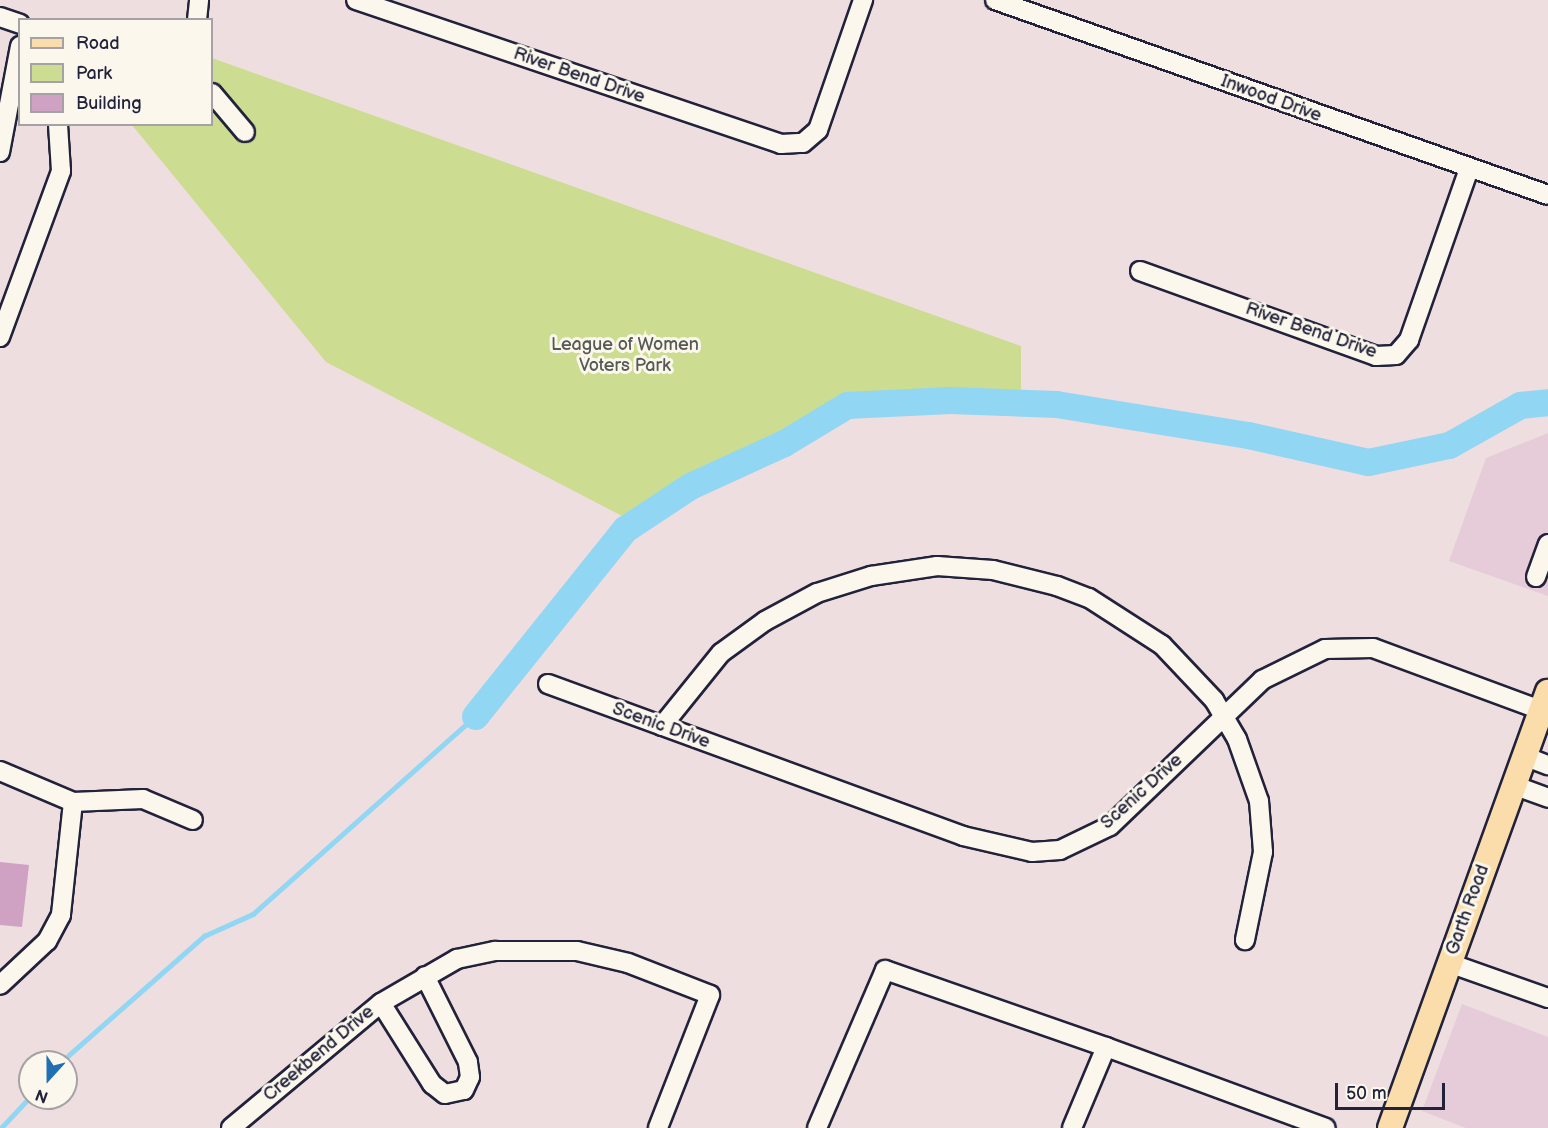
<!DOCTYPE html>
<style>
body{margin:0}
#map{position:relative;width:1548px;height:1128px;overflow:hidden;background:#eedee0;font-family:"Balsamiq Sans",sans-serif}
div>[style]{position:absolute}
.built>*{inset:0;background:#e5ccd8}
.green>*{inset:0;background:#ccdc90}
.stream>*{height:4.5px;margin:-2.25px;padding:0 2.25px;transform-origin:2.25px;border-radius:2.25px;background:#91d6f3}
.river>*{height:27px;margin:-13.5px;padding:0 13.5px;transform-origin:13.5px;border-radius:13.5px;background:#91d6f3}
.building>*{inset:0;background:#cfa2c4}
.roads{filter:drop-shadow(2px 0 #22223b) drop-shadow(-2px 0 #22223b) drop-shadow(0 2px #22223b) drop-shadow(0 -2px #22223b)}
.minor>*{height:18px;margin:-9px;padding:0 9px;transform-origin:9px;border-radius:9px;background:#fbf7ec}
.major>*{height:24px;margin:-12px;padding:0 12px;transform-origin:12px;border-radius:12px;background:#faddab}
span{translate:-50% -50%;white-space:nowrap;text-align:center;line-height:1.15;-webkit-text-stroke:6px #fbf7ec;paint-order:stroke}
.street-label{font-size:18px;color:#22223b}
.park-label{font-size:18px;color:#555a54}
.legend{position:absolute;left:18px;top:18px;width:195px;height:108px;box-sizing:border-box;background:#fbf7ec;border:2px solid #a4a2a5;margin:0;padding:8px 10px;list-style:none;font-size:18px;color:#22223b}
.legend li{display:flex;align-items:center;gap:12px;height:30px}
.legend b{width:30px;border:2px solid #a4a2a5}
.north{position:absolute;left:18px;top:1050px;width:60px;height:60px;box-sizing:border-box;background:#fbf7ec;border:2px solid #a4a2a5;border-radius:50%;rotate:201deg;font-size:16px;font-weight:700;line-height:24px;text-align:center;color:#22223b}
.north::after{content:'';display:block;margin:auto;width:21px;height:27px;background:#1f6fb2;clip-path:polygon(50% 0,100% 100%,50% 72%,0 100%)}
.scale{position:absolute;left:1335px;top:1083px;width:110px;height:27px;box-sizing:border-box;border:3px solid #22223b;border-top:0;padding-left:8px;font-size:18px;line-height:21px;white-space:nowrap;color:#22223b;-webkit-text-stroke:4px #fbf7ec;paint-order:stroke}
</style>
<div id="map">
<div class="built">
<i style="clip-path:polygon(1548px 433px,1548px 596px,1449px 561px,1486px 458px)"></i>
<i style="clip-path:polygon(1462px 1004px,1548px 1037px,1548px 1128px,1466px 1128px,1422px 1111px)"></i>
</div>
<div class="green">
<i style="clip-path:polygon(212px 58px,1021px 346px,1021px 394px,860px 395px,624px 517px,326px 362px,132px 125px,212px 124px)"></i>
</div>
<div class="stream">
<i style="left:61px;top:1062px;width:191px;rotate:-41.4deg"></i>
<i style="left:204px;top:936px;width:54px;rotate:-24.2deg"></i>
<i style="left:253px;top:914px;width:297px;rotate:-41.7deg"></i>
<i style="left:1px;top:1128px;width:42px;rotate:-46.9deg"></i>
</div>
<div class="river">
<i style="left:475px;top:716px;width:240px;rotate:-51.3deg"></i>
<i style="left:625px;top:529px;width:78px;rotate:-33.5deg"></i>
<i style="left:690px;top:486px;width:103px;rotate:-24.6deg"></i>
<i style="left:784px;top:443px;width:74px;rotate:-31.1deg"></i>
<i style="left:847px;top:405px;width:103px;rotate:-2.8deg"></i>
<i style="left:950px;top:400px;width:106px;rotate:2.2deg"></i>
<i style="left:1056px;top:404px;width:194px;rotate:9.2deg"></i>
<i style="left:1248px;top:435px;width:123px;rotate:12.7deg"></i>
<i style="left:1368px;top:462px;width:83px;rotate:-11.9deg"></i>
<i style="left:1449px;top:445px;width:81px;rotate:-29.4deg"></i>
<i style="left:1520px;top:405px;width:28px;rotate:-6deg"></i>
</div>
<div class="building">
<i style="clip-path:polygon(0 862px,29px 865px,22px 927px,0 925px)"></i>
</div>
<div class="roads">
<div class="minor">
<i style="left:356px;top:0;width:449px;rotate:18.7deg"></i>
<i style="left:781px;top:144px;width:22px;rotate:-3deg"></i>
<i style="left:803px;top:143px;width:20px;rotate:-41deg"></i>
<i style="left:818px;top:130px;width:138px;rotate:-70.9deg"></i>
<i style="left:995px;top:0;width:586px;rotate:19.42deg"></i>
<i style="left:0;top:17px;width:21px;rotate:19deg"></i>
<i style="left:197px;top:20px;width:20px;rotate:-84deg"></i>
<i style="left:212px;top:93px;width:51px;rotate:49.8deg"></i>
<i style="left:0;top:152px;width:108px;rotate:-79.3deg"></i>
<i style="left:1140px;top:271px;width:251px;rotate:19.8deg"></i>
<i style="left:1376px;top:356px;width:20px;rotate:-3deg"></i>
<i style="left:1396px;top:355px;width:20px;rotate:-49deg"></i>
<i style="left:1409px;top:340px;width:181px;rotate:-70.7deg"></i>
<i style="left:0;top:337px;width:177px;rotate:-69.8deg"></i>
<i style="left:61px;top:171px;width:47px;rotate:-93.7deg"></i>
<i style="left:1536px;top:577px;width:35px;rotate:-70deg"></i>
<i style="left:548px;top:684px;width:442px;rotate:20.1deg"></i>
<i style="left:963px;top:836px;width:71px;rotate:13.1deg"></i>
<i style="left:1032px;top:852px;width:28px;rotate:-4deg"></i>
<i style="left:1060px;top:850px;width:55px;rotate:-25.6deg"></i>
<i style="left:1110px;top:826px;width:211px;rotate:-43.8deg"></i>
<i style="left:1262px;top:680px;width:70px;rotate:-26.2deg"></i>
<i style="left:1325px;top:649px;width:48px;rotate:-1.2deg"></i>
<i style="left:1373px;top:648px;width:179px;rotate:20.3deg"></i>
<i style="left:662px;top:726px;width:94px;rotate:-51.1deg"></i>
<i style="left:721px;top:653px;width:54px;rotate:-36deg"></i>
<i style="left:765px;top:621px;width:59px;rotate:-28.3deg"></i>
<i style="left:817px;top:593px;width:57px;rotate:-17.5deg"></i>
<i style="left:871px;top:576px;width:67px;rotate:-8.6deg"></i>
<i style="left:937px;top:566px;width:56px;rotate:4.1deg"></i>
<i style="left:993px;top:570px;width:66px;rotate:14deg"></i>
<i style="left:1057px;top:586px;width:34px;rotate:21deg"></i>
<i style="left:1089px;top:598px;width:87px;rotate:32.8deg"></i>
<i style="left:1162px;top:645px;width:76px;rotate:46.6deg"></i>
<i style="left:1214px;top:700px;width:45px;rotate:59.5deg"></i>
<i style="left:1237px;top:739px;width:66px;rotate:70.5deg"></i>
<i style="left:1259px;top:801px;width:51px;rotate:85.5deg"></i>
<i style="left:1263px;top:852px;width:90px;rotate:101.6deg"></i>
<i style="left:1524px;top:756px;width:26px;rotate:21deg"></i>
<i style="left:0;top:771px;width:79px;rotate:23deg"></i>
<i style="left:73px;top:802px;width:114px;rotate:96.1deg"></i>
<i style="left:61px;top:915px;width:30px;rotate:118deg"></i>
<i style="left:47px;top:941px;width:64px;rotate:136.9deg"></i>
<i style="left:1513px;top:785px;width:37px;rotate:20deg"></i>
<i style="left:73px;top:802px;width:70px;rotate:-2.5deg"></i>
<i style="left:143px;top:799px;width:54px;rotate:22.8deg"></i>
<i style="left:1449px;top:963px;width:105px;rotate:19.5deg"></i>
<i style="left:381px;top:1003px;width:96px;rotate:57.8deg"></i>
<i style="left:432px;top:1084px;width:16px;rotate:38deg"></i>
<i style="left:445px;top:1094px;width:19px;rotate:-12deg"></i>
<i style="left:464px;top:1090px;width:14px;rotate:-65deg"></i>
<i style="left:470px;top:1077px;width:15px;rotate:-98deg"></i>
<i style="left:468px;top:1062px;width:96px;rotate:-116.6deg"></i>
<i style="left:1106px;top:1047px;width:234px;rotate:20.2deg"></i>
<i style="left:231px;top:1128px;width:195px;rotate:-39.8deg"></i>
<i style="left:381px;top:1003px;width:88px;rotate:-30.1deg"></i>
<i style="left:457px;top:959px;width:39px;rotate:-12deg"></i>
<i style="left:495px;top:951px;width:82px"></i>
<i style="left:577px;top:951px;width:52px;rotate:13.2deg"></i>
<i style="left:628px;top:963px;width:88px;rotate:21.3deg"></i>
<i style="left:710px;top:995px;width:143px;rotate:111.4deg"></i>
<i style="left:817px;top:1128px;width:172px;rotate:-66.7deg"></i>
<i style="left:885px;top:970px;width:234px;rotate:19.2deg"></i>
<i style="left:1106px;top:1047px;width:88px;rotate:112.8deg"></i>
</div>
<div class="major">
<i style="left:1390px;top:1128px;width:464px;rotate:-70.1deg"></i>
</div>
</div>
<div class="street-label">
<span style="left:579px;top:76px;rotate:19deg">River Bend Drive</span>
<span style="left:1271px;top:99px;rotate:20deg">Inwood Drive</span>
<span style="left:1311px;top:331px;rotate:19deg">River Bend Drive</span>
<span style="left:661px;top:726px;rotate:20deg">Scenic Drive</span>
<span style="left:1142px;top:792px;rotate:-42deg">Scenic Drive</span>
<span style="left:1468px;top:910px;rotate:-70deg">Garth Road</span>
<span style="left:319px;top:1054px;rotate:-40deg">Creekbend Drive</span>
</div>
<div class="park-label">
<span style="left:625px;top:356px">League of Women<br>Voters Park</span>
</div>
<ul class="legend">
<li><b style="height:8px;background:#faddab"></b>Road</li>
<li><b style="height:16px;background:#ccdc90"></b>Park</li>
<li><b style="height:16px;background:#cfa2c4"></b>Building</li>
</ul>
<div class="north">N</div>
<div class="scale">50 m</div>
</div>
